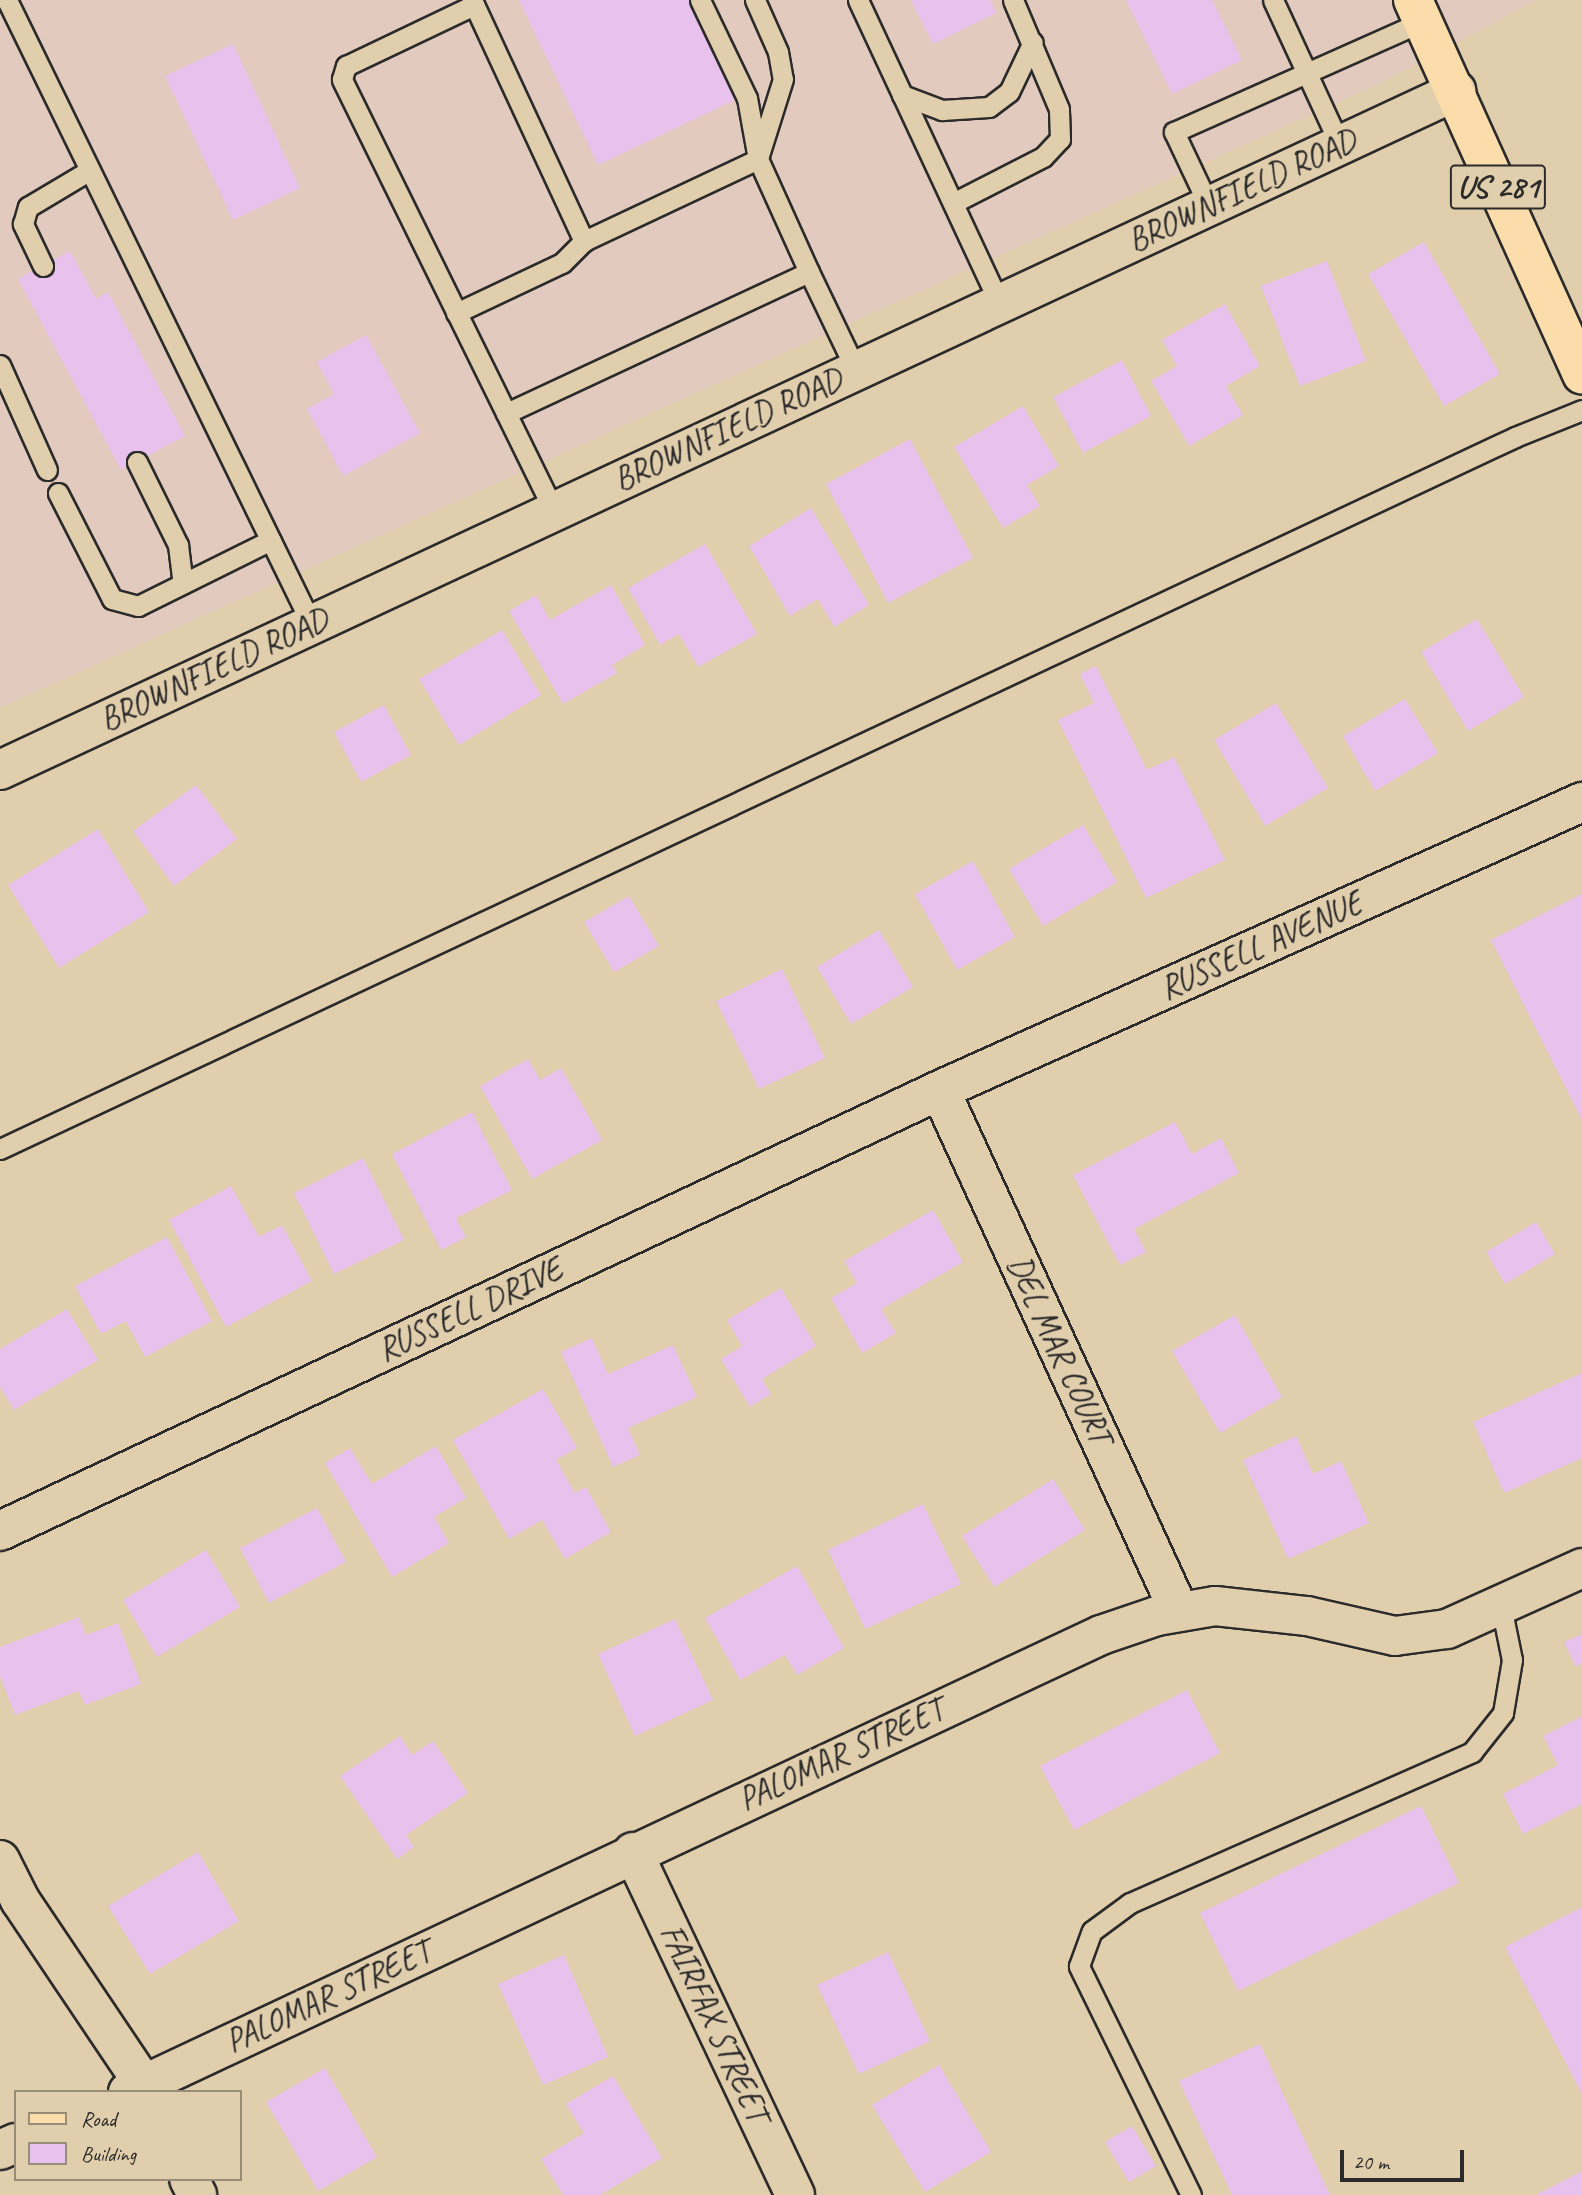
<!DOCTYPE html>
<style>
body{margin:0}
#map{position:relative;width:1582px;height:2195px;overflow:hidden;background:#e1ceac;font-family:Caveat,sans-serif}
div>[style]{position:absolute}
.built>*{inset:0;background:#e3cabf}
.building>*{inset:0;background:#e8c2ec}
.roads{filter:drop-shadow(2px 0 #2b2b2b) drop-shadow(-2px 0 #2b2b2b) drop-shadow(0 2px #2b2b2b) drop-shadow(0 -2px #2b2b2b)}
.service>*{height:19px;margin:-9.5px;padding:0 9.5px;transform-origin:9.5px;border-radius:9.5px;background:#e1ceac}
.minor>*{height:38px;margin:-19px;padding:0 19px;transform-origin:19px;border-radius:19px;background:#e1ceac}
.primary>*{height:38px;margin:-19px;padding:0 19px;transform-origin:19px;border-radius:19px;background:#faddab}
span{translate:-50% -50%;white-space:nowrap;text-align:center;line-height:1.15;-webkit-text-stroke:7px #e1ceac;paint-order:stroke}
.shield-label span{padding:2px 5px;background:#e1ceac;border:2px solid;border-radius:5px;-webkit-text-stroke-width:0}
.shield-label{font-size:32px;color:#2b2b2b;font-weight:700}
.street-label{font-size:33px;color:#2b2b2b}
.legend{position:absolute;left:14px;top:2090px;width:228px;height:91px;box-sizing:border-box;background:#e1ceac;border:2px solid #988d78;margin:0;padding:9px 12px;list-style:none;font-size:21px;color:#2b2b2b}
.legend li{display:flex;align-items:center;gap:14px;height:35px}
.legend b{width:35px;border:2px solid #988d78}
.scale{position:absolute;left:1340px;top:2150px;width:124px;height:32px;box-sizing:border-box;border:4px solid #2b2b2b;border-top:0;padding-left:9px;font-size:21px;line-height:24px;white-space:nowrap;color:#2b2b2b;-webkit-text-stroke:5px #e1ceac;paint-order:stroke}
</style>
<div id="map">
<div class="built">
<i style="clip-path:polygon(0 0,1537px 0,1383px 82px,0 708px)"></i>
</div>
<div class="building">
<i style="clip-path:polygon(519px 0,694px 0,741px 97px,598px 165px)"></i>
<i style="clip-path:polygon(911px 0,990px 0,996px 13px,933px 44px)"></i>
<i style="clip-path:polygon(1126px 0,1212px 0,1242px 60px,1172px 94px)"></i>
<i style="clip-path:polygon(233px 44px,300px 188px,233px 220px,165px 76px)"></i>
<i style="clip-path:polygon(1424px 242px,1500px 374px,1444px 406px,1368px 274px)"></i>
<i style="clip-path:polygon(70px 251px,96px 299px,108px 292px,185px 436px,121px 470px,18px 279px)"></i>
<i style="clip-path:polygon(1327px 261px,1366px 361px,1300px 386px,1261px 286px)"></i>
<i style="clip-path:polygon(1225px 304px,1260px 366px,1226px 386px,1243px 415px,1189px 446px,1151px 381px,1177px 366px,1162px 340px)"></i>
<i style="clip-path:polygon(366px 335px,420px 433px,343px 476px,307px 409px,334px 394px,317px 362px)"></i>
<i style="clip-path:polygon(1122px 360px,1151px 416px,1083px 453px,1053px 397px)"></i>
<i style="clip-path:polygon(1023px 406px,1059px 466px,1027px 485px,1040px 506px,1003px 528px,954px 447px)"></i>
<i style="clip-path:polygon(910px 439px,973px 558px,888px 603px,826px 484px)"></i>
<i style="clip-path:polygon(811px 508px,869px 605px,834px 627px,818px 599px,790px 616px,749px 546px)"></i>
<i style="clip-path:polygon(705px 544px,757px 634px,698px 667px,679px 634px,660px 645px,628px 588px)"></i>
<i style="clip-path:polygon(611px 585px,645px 645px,612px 665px,617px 673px,563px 704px,509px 611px,536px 595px,550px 620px)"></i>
<i style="clip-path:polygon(1477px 619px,1524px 697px,1468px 731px,1421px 652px)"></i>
<i style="clip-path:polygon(502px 630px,541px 695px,459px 745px,419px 679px)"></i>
<i style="clip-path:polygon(1096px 666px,1147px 770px,1174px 757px,1225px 860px,1146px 898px,1058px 720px,1094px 703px,1080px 674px)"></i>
<i style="clip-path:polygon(1405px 699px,1438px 753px,1375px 791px,1343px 736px)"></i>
<i style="clip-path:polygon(1276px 703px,1328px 788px,1265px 826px,1214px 740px)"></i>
<i style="clip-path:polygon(384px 705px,411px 755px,361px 782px,334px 732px)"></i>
<i style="clip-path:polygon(196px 785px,237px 839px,174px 886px,133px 831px)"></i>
<i style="clip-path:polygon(1083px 825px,1117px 882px,1043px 926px,1009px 869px)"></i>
<i style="clip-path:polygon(98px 829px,149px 912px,59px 968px,8px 885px)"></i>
<i style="clip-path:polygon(973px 861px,1015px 937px,957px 970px,915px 894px)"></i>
<i style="clip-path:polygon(1582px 894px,1582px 1120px,1491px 940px)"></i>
<i style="clip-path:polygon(629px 896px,659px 946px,614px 972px,584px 922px)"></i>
<i style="clip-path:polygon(879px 930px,913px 987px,851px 1024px,817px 967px)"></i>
<i style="clip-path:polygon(782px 969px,825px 1058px,759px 1089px,716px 1001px)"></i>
<i style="clip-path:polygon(528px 1059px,540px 1080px,561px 1068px,602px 1140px,532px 1179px,480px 1086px)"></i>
<i style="clip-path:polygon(472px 1112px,512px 1190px,456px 1218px,466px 1237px,441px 1250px,392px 1154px)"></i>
<i style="clip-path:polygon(1175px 1122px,1192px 1154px,1221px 1138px,1239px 1173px,1134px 1229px,1146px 1252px,1120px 1265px,1073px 1175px)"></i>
<i style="clip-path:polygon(363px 1158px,404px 1240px,334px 1274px,294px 1193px)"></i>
<i style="clip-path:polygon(231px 1186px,259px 1237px,282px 1225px,312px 1281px,226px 1327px,169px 1220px)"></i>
<i style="clip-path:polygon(933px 1210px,963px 1262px,881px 1309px,896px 1333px,862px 1353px,831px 1298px,857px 1283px,844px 1261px)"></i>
<i style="clip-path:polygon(1536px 1222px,1555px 1254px,1505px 1284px,1486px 1252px)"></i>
<i style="clip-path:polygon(167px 1237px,212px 1321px,145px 1357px,126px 1321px,101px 1334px,75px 1286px)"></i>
<i style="clip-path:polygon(781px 1288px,816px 1346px,762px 1379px,771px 1394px,750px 1407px,721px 1359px,742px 1346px,727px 1320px)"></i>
<i style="clip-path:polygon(67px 1309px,98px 1360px,14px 1410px,0 1387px,0 1349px)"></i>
<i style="clip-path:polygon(1235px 1315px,1282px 1397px,1220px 1433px,1172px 1351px)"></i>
<i style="clip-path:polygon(592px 1338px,608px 1374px,673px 1345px,697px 1397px,628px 1428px,640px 1455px,613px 1467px,561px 1352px)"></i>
<i style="clip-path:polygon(1582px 1373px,1582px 1458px,1504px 1493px,1473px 1422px)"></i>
<i style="clip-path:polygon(543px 1389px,577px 1448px,556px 1460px,575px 1493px,586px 1487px,611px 1532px,565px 1559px,542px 1520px,509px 1539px,453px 1440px)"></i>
<i style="clip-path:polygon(1296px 1436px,1313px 1474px,1341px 1461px,1369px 1523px,1288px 1559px,1243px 1460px)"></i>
<i style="clip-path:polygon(436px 1446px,466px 1498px,434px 1517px,449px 1543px,392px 1577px,325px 1463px,350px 1448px,372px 1484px)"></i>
<i style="clip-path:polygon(1053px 1479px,1085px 1530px,994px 1587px,962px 1536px)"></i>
<i style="clip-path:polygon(923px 1504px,961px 1584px,865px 1629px,828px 1550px)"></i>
<i style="clip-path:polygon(317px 1508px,346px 1562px,269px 1603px,240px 1548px)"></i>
<i style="clip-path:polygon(206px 1550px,240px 1607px,157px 1657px,123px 1600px)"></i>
<i style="clip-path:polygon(797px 1566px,844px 1648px,797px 1675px,785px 1655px,740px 1680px,705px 1618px)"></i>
<i style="clip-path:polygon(79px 1617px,86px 1635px,118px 1623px,141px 1684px,85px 1705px,79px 1691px,15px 1715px,0 1676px,0 1647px)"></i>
<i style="clip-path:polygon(675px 1619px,713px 1700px,635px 1736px,598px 1654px)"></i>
<i style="clip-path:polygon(1582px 1634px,1582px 1663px,1576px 1667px,1564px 1642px)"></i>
<i style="clip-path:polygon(1187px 1690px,1220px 1753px,1074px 1830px,1040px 1766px)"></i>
<i style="clip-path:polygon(1582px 1716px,1582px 1804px,1523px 1834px,1503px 1794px,1558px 1765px,1543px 1736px)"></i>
<i style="clip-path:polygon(400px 1736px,412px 1755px,433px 1741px,468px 1793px,406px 1835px,414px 1847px,397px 1859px,340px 1776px)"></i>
<i style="clip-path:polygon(1421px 1806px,1459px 1883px,1238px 1991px,1200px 1913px)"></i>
<i style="clip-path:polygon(198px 1852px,239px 1921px,150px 1974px,108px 1906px)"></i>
<i style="clip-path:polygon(1582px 1907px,1582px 2094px,1505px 1947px)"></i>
<i style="clip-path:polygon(888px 1952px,930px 2041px,859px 2074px,817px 1985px)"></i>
<i style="clip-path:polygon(564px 1955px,608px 2057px,543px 2085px,498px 1984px)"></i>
<i style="clip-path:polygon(1260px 2044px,1330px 2195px,1232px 2195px,1179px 2081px)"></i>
<i style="clip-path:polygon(939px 2065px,991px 2152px,925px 2192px,872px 2105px)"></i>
<i style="clip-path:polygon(325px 2068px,377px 2157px,318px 2191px,266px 2102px)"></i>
<i style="clip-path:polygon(613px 2076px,662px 2158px,600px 2195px,563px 2195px,541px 2159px,584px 2133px,566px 2104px)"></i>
<i style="clip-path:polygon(1132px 2126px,1156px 2166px,1129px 2182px,1105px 2142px)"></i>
<i style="clip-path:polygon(1582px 2171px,1582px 2195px,1536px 2195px)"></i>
</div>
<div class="roads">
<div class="service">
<i style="left:7px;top:0;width:695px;rotate:63.99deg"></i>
<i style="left:472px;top:0;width:266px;rotate:65.1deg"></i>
<i style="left:584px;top:241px;width:192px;rotate:-25.2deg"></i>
<i style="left:758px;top:159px;width:124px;rotate:65.7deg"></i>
<i style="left:809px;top:272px;width:334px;rotate:155deg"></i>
<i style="left:506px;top:413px;width:372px;rotate:-116.2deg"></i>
<i style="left:342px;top:79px;width:14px;rotate:-73deg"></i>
<i style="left:346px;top:66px;width:142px;rotate:-25.5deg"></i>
<i style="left:700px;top:0;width:109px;rotate:64.4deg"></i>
<i style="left:747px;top:98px;width:62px;rotate:79.8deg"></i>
<i style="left:755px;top:0;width:57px;rotate:66.1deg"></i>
<i style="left:778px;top:52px;width:27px;rotate:80deg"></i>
<i style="left:783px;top:79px;width:80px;rotate:107.5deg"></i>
<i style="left:858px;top:0;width:336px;rotate:65deg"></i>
<i style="left:1273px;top:0;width:160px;rotate:65.2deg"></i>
<i style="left:902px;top:95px;width:43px;rotate:20.6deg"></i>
<i style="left:942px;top:110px;width:47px;rotate:-3.7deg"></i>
<i style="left:989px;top:107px;width:25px;rotate:-37deg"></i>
<i style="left:1009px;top:92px;width:55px;rotate:-64.4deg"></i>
<i style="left:953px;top:203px;width:101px;rotate:-27.1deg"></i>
<i style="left:1043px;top:157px;width:25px;rotate:-47deg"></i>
<i style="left:1060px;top:139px;width:30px;rotate:-92deg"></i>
<i style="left:1059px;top:109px;width:118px;rotate:-112.9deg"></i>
<i style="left:1209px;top:206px;width:82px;rotate:-115.3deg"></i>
<i style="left:1174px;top:132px;width:273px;rotate:-24deg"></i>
<i style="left:43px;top:266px;width:47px;rotate:-115.5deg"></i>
<i style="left:23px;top:224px;width:18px;rotate:-74deg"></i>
<i style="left:28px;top:207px;width:72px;rotate:-30.8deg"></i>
<i style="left:809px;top:272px;width:109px;rotate:64.4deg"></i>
<i style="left:456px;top:313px;width:117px;rotate:-25.3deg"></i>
<i style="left:562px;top:263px;width:31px;rotate:-45deg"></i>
<i style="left:0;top:365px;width:115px;rotate:65.9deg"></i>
<i style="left:506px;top:413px;width:109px;rotate:63.9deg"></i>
<i style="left:137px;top:462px;width:93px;rotate:63.7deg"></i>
<i style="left:178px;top:545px;width:39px;rotate:83deg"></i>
<i style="left:58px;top:493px;width:119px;rotate:63deg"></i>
<i style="left:112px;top:599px;width:27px;rotate:15deg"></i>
<i style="left:138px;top:606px;width:148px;rotate:-26.4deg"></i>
<i style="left:0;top:1149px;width:1674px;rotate:-25.17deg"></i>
<i style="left:1515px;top:437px;width:72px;rotate:-21.9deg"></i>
<i style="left:1191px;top:2195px;width:255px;rotate:-116.1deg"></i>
<i style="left:1079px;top:1966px;width:37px;rotate:-70deg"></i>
<i style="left:1092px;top:1931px;width:47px;rotate:-36.4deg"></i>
<i style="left:1130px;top:1903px;width:374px;rotate:-23.8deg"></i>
<i style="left:1472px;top:1752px;width:50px;rotate:-51.5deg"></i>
<i style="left:1503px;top:1713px;width:54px;rotate:-80.4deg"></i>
<i style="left:1512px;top:1660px;width:55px;rotate:-101.5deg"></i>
</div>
<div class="minor">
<i style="left:0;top:770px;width:1607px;rotate:-25deg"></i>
<i style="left:940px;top:1090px;width:573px;rotate:65.36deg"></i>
<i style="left:0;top:1531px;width:1038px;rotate:-25.13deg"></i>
<i style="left:940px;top:1090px;width:704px;rotate:-24.16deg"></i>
<i style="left:633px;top:1852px;width:379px;rotate:64.7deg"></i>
<i style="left:0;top:1860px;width:45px;rotate:63.4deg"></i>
<i style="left:20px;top:1900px;width:231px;rotate:56.1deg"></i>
<i style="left:128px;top:2092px;width:1075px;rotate:-25.16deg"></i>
<i style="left:1101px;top:1635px;width:59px;rotate:-18.7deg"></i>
<i style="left:1157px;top:1616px;width:59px;rotate:-9.8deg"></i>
<i style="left:1215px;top:1606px;width:93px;rotate:6.2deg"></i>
<i style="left:1307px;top:1616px;width:90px;rotate:12.8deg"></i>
<i style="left:1395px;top:1636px;width:52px;rotate:-7.7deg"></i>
<i style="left:1447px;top:1629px;width:148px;rotate:-24.3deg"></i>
<i style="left:0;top:2150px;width:17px;rotate:-24deg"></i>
<i style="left:189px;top:2179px;width:18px;rotate:63deg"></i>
</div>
<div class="primary">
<i style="left:1413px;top:0;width:411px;rotate:65.7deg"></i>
</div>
</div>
<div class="shield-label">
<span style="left:1498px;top:187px">US 281</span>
</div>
<div class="street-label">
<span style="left:1242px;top:191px;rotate:-25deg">BROWNFIELD ROAD</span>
<span style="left:728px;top:430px;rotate:-25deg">BROWNFIELD ROAD</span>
<span style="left:214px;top:670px;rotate:-25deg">BROWNFIELD ROAD</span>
<span style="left:1261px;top:946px;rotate:-24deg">RUSSELL AVENUE</span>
<span style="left:470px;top:1310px;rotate:-25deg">RUSSELL DRIVE</span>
<span style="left:1059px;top:1350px;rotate:65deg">DEL MAR COURT</span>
<span style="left:841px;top:1755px;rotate:-25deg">PALOMAR STREET</span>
<span style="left:328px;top:1997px;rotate:-25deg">PALOMAR STREET</span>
<span style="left:714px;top:2023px;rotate:65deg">FAIRFAX STREET</span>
</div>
<ul class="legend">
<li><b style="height:9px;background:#faddab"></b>Road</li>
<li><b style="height:19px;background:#e8c2ec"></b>Building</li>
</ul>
<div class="scale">20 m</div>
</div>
